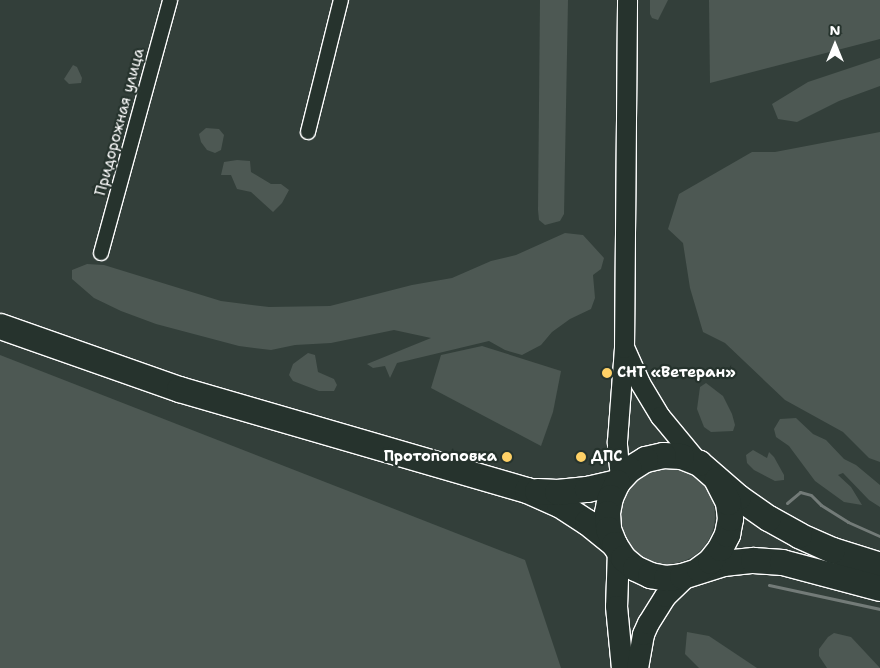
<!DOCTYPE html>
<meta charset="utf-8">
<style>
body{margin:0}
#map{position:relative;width:880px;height:668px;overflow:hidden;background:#333f3a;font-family:"Shantell Sans",sans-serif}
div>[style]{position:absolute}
.green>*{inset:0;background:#4d5853}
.round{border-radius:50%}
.stream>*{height:3px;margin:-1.5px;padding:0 1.5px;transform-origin:1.5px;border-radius:1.5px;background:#737b78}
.roads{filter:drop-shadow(1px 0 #fff) drop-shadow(-1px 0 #fff) drop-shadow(0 1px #fff) drop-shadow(0 -1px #fff)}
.street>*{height:14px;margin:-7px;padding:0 7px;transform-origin:7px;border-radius:7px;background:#26332d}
.secondary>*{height:19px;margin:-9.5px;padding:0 9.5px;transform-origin:9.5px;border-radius:9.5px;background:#26332d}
.primary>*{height:21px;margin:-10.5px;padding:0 10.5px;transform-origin:10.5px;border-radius:10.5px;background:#26332d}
.highway>*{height:25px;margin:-12.5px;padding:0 12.5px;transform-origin:12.5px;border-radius:12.5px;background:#26332d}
.dots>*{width:14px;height:14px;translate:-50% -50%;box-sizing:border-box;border:2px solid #26332d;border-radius:50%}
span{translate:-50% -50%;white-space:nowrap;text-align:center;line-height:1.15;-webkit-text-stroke:4.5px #26332d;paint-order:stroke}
.street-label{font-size:15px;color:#fff}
.poi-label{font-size:15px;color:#fff;font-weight:700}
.left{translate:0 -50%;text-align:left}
.right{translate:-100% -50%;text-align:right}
.north{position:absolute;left:810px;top:20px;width:50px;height:50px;-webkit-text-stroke:4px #26332d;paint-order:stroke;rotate:0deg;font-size:14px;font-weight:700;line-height:20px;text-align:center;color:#fff}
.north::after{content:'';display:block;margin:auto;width:18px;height:22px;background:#fff;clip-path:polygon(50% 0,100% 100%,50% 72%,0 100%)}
</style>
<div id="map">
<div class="green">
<i style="clip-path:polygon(540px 0,568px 0,564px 214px,560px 221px,545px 225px,539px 220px,538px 210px)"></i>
<i style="clip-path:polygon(650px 0,668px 0,658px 20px,652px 18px,650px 14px)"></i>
<i style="clip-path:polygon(709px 0,880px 0,880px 39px,710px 83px)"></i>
<i style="clip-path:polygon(880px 58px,880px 86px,839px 101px,797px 122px,778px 119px,772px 104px,808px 82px)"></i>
<i style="clip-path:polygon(73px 65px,77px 67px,82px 78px,81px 83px,69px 84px,64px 79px)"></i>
<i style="clip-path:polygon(206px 128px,219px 129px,224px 135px,221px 150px,215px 153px,207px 150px,201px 142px,199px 134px)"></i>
<i style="clip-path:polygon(880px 132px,880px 462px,869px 458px,843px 432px,785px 400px,725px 343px,703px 332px,690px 288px,683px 243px,668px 229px,679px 194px,752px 152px,775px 152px)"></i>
<i style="clip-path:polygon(237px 160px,250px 161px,251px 172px,271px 184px,281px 184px,289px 190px,282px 203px,273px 212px,251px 192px,237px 189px,231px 175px,221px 175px,224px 162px)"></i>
<i style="clip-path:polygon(565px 233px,583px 235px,604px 258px,601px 269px,593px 275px,595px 298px,591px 309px,570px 319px,552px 332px,541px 345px,522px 355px,505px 350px,489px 341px,397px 363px,390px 378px,385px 366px,373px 368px,367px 364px,431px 338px,394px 330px,331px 343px,295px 345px,271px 350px,239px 346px,156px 324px,121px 311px,94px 298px,72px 279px,72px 270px,87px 264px,104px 265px,221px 301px,269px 307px,330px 306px,412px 285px,452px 278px,491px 261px,516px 255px)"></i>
<i style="clip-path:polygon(482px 346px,561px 371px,553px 412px,541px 446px,431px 388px,441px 355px)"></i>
<i style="clip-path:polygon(308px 353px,315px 355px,318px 372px,334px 379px,337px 385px,334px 391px,319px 391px,293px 381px,289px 375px,293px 364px)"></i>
<i style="clip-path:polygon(0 355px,525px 560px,561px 668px,0 668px)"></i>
<i style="clip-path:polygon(706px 383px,723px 396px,732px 414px,735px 425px,733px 431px,711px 432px,704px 427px,697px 409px,700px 387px)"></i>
<i style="clip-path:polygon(796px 418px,813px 434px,826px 440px,844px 459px,856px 465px,880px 485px,880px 507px,869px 500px,843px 473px,838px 475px,851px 487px,862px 505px,844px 502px,815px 481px,789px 446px,776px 437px,774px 429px,780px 419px)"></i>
<i style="clip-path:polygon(753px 450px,767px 458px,769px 452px,774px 457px,784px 475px,784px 480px,775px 481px,754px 470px,747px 463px,746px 455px)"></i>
<i class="round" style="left:619px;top:468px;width:96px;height:96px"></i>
<i style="clip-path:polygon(687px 632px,709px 636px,757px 668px,699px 668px,685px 654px)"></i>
<i style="clip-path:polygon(834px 633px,851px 637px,880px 668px,827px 668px,819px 656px,819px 649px,828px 637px)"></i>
</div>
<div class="stream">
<i style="left:787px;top:503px;width:17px;rotate:-40deg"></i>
<i style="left:800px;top:492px;width:11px;rotate:15deg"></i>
<i style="left:811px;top:495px;width:14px;rotate:45deg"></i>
<i style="left:821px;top:505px;width:32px;rotate:32deg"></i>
<i style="left:848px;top:522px;width:35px;rotate:24deg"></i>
<i style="left:769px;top:585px;width:114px;rotate:12.2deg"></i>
</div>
<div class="roads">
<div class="street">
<i style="left:308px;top:132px;width:136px;rotate:-76deg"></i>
<i style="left:101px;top:253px;width:262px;rotate:-74.7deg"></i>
</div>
<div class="secondary">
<i style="left:625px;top:349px;width:37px;rotate:66deg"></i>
<i style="left:640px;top:383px;width:39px;rotate:59deg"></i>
<i style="left:660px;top:416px;width:60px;rotate:50.4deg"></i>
<i style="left:620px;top:479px;width:38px;rotate:-95deg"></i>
<i style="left:617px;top:441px;width:93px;rotate:-85.7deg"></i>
<i style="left:624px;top:348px;width:348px;rotate:-89.5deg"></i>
</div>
<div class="primary">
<i style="left:618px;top:550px;width:56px;rotate:92deg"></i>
<i style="left:616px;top:606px;width:62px;rotate:84.5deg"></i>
<i style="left:637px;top:668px;width:35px;rotate:-80deg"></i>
<i style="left:643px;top:634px;width:12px;rotate:-66deg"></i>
<i style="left:648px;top:623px;width:32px;rotate:-58deg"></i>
<i style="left:665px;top:596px;width:32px;rotate:-44deg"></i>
</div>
<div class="highway">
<i style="left:0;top:326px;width:190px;rotate:19.4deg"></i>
<i style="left:179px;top:389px;width:362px;rotate:16.2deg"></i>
<i style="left:527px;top:490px;width:35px;rotate:24deg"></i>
<i style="left:559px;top:504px;width:33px;rotate:33deg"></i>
<i style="left:587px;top:522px;width:35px;rotate:39deg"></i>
<i style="left:537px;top:491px;width:20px;rotate:3deg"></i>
<i style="left:557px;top:492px;width:30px;rotate:-6deg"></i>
<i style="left:587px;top:489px;width:31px;rotate:-13deg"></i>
<i style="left:880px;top:565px;width:50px;rotate:-162.6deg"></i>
<i style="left:832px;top:550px;width:36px;rotate:-156deg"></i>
<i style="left:799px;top:535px;width:35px;rotate:-151deg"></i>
<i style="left:768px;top:518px;width:37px;rotate:-145deg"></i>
<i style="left:738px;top:497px;width:52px;rotate:-138.9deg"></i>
<i style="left:699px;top:463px;width:19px;rotate:-159deg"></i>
<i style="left:681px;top:456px;width:18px;rotate:-177deg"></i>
<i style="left:663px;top:455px;width:18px;rotate:167deg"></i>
<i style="left:645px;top:459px;width:19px;rotate:148deg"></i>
<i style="left:629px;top:469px;width:18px;rotate:133deg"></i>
<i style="left:617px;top:482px;width:17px;rotate:115deg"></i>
<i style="left:610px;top:497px;width:16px;rotate:101deg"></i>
<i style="left:607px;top:513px;width:16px;rotate:86deg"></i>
<i style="left:608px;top:529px;width:16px;rotate:68deg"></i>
<i style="left:614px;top:544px;width:17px;rotate:57deg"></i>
<i style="left:623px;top:558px;width:16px;rotate:40deg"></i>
<i style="left:635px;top:568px;width:17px;rotate:25deg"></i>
<i style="left:650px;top:575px;width:16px;rotate:11deg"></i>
<i style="left:666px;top:578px;width:16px;rotate:-7deg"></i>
<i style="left:682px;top:576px;width:43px;rotate:-17.6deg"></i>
<i style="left:723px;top:563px;width:30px;rotate:-6deg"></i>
<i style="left:753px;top:560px;width:29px;rotate:4deg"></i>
<i style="left:782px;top:562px;width:101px;rotate:14.9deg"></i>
<i style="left:699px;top:569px;width:14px;rotate:-36deg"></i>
<i style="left:710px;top:561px;width:16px;rotate:-52deg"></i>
<i style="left:720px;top:548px;width:16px;rotate:-63deg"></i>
<i style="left:727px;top:534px;width:16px;rotate:-79deg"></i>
<i style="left:730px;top:518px;width:16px;rotate:-97deg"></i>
<i style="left:728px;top:502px;width:25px;rotate:-117deg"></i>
</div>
</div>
<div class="dots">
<i style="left:607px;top:373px;background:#ffd166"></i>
<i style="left:507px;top:457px;background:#ffd166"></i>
<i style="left:581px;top:457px;background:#ffd166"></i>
</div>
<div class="street-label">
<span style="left:120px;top:122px;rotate:-75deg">Придорожная улица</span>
</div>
<div class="poi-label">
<span class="left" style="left:617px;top:373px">СНТ «Ветеран»</span>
<span class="right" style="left:497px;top:457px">Протопоповка</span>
<span class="left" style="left:591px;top:457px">ДПС</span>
</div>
<div class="north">N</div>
</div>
